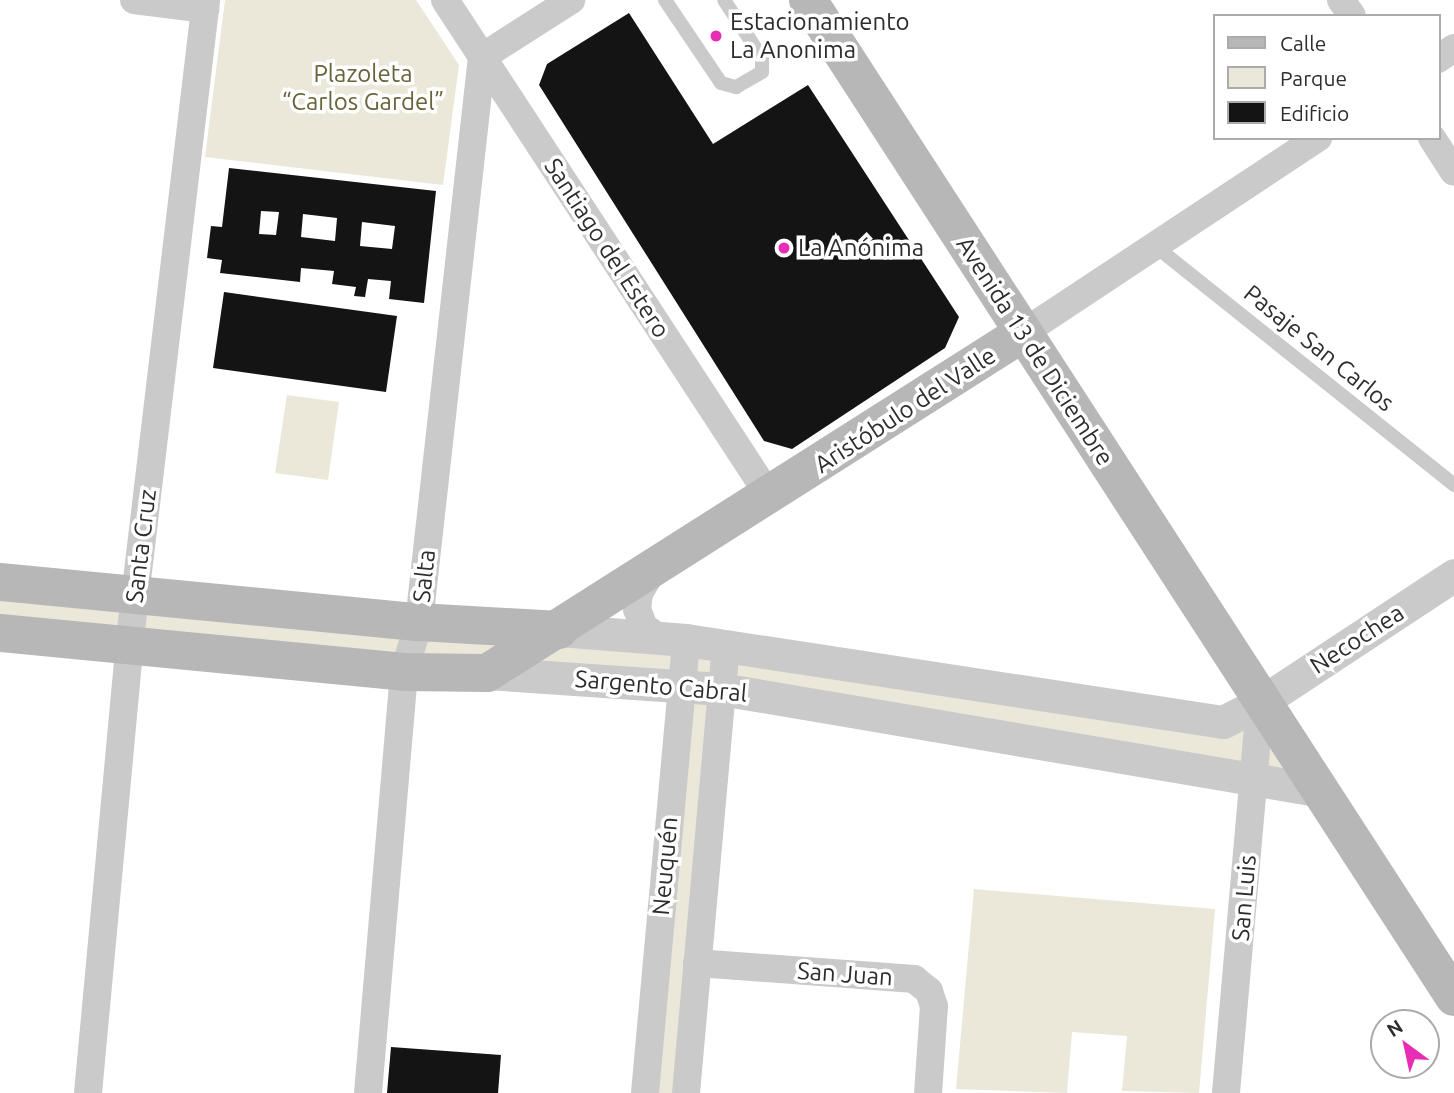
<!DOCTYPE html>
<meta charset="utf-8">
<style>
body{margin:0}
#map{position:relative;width:1454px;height:1093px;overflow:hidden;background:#fff;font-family:Ubuntu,sans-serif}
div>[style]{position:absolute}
.green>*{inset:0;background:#ebe8da}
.building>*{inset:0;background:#141414}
.service>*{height:14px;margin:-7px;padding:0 7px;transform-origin:7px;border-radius:7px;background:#cacaca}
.minor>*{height:28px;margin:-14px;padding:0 14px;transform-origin:14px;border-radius:14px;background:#cacaca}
.tertiary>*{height:33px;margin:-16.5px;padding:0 16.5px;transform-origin:16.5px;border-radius:16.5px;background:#cacaca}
.secondary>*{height:38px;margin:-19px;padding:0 19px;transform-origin:19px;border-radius:19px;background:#b7b7b7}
.dots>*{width:19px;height:19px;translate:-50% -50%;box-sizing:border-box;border:4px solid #fff;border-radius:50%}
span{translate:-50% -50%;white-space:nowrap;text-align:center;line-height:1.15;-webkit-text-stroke:7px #fff;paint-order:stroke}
.poi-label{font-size:24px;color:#2d2d2d}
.left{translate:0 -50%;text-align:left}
.park-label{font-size:24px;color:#69643a}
.street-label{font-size:24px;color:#2d2d2d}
.legend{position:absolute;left:1213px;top:14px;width:228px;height:126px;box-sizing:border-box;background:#fff;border:2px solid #ababab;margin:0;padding:9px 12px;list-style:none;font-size:21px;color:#2d2d2d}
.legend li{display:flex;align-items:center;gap:14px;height:35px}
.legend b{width:35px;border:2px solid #ababab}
.north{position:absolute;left:1370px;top:1009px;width:70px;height:70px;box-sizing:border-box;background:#fff;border:2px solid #ababab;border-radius:50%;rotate:327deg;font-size:19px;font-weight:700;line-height:28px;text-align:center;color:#2d2d2d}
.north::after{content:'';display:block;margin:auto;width:24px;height:32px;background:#e72db4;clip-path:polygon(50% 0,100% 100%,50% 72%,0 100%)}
</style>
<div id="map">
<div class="green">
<i style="clip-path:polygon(225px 0,416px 0,459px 65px,443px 185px,205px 157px)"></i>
<i style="clip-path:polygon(287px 395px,339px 402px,328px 480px,275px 473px)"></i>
<i style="clip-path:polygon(0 582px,419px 622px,1223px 722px,1260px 703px,1317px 790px,722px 689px,686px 1093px,645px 1093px,682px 684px,0 633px)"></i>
<i style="clip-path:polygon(974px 889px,1215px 909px,1199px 1093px,1122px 1091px,1127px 1036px,1072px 1032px,1067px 1093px,956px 1089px)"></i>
</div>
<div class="building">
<i style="clip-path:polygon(629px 13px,713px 144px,808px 85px,959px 317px,945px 348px,792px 449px,764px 441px,539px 85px,547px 64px)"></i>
<i style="clip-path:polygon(evenodd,229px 168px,436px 191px,424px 303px,389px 299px,391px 281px,368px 279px,365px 297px,354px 296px,356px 287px,332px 284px,334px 271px,301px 268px,300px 282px,220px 273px,222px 260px,207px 258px,211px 226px,222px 227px,229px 168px,261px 211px,279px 212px,276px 235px,259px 234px,261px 211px,229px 168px,303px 214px,337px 218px,335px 241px,301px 237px,303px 214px,229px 168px,362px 222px,395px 226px,392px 249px,360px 246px,362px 222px)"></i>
<i style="clip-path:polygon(224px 292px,397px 316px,386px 392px,213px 368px)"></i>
<i style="clip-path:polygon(391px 1047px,501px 1055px,498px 1093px,387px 1093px)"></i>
</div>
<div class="service">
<i style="left:665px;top:0;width:100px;rotate:56deg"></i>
<i style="left:721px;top:83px;width:16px;rotate:15deg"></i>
<i style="left:736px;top:87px;width:30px;rotate:-30deg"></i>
<i style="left:762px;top:72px;width:14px;rotate:-90deg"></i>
<i style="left:762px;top:58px;width:69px;rotate:-123.2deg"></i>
<i style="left:1155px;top:246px;width:383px;rotate:38.6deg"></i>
</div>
<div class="minor">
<i style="left:134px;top:0;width:72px;rotate:7.2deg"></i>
<i style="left:445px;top:0;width:594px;rotate:56.82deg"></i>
<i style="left:1341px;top:0;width:19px;rotate:55deg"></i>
<i style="left:1438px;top:59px;width:19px;rotate:-35deg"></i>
<i style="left:1432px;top:138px;width:40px;rotate:57.1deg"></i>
<i style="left:1023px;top:333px;width:354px;rotate:-33.5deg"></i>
<i style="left:651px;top:573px;width:23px;rotate:121deg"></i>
<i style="left:639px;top:593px;width:16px;rotate:97deg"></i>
<i style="left:637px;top:609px;width:19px;rotate:69deg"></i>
<i style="left:644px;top:627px;width:19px;rotate:35deg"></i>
<i style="left:697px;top:963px;width:218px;rotate:4.2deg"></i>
<i style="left:914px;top:979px;width:19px;rotate:39deg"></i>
<i style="left:929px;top:991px;width:16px;rotate:72deg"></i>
<i style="left:934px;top:1006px;width:87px;rotate:93.9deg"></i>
<i style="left:88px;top:1093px;width:448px;rotate:-84.7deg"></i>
<i style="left:129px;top:647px;width:652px;rotate:-83.21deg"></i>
<i style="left:368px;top:1093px;width:423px;rotate:-85.1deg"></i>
<i style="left:404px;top:672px;width:52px;rotate:-73.3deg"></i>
<i style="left:419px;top:622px;width:569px;rotate:-83.64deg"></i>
<i style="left:482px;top:57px;width:106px;rotate:-32.6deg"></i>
<i style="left:645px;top:1093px;width:455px;rotate:-84.8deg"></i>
<i style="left:686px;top:1093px;width:449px;rotate:-84.9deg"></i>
<i style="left:1226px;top:1093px;width:391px;rotate:-85deg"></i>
</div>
<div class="tertiary">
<i style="left:559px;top:630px;width:127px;rotate:4.5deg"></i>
<i style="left:686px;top:640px;width:543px;rotate:8.68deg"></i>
<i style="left:1223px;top:722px;width:42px;rotate:-27.2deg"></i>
<i style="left:1260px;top:703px;width:232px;rotate:-33.4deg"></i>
<i style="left:487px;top:673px;width:235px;rotate:3.9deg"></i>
<i style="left:721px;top:689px;width:604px;rotate:9.62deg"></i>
</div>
<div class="secondary">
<i style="left:808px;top:0;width:1188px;rotate:57.06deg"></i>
<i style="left:0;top:582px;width:421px;rotate:5.5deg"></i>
<i style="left:419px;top:622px;width:140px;rotate:3.3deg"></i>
<i style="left:0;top:633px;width:406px;rotate:5.5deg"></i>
<i style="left:404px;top:672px;width:83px;rotate:0.7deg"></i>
<i style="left:487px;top:673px;width:635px;rotate:-32.39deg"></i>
</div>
<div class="dots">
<i style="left:716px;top:36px;background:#e72db4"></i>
<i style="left:784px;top:248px;background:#e72db4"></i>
</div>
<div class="poi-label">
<span class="left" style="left:730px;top:36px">Estacionamiento<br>La Anonima</span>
<span class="left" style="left:798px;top:248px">La Anónima</span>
</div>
<div class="park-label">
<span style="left:363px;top:88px">Plazoleta<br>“Carlos Gardel”</span>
</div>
<div class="street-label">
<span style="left:607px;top:248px;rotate:57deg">Santiago del Estero</span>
<span style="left:1319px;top:348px;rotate:39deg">Pasaje San Carlos</span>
<span style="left:1035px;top:351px;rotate:57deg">Avenida 13 de Diciembre</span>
<span style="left:905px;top:410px;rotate:-33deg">Aristóbulo del Valle</span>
<span style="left:141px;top:546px;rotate:-83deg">Santa Cruz</span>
<span style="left:424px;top:576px;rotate:-84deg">Salta</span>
<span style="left:1357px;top:639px;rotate:-33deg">Necochea</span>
<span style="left:661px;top:686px;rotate:5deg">Sargento Cabral</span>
<span style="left:665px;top:866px;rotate:-85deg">Neuquén</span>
<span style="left:1244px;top:898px;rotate:-85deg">San Luis</span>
<span style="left:845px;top:974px;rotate:4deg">San Juan</span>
</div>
<ul class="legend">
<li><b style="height:9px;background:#b7b7b7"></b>Calle</li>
<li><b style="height:19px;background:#ebe8da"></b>Parque</li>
<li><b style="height:19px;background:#141414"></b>Edificio</li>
</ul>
<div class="north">N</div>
</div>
